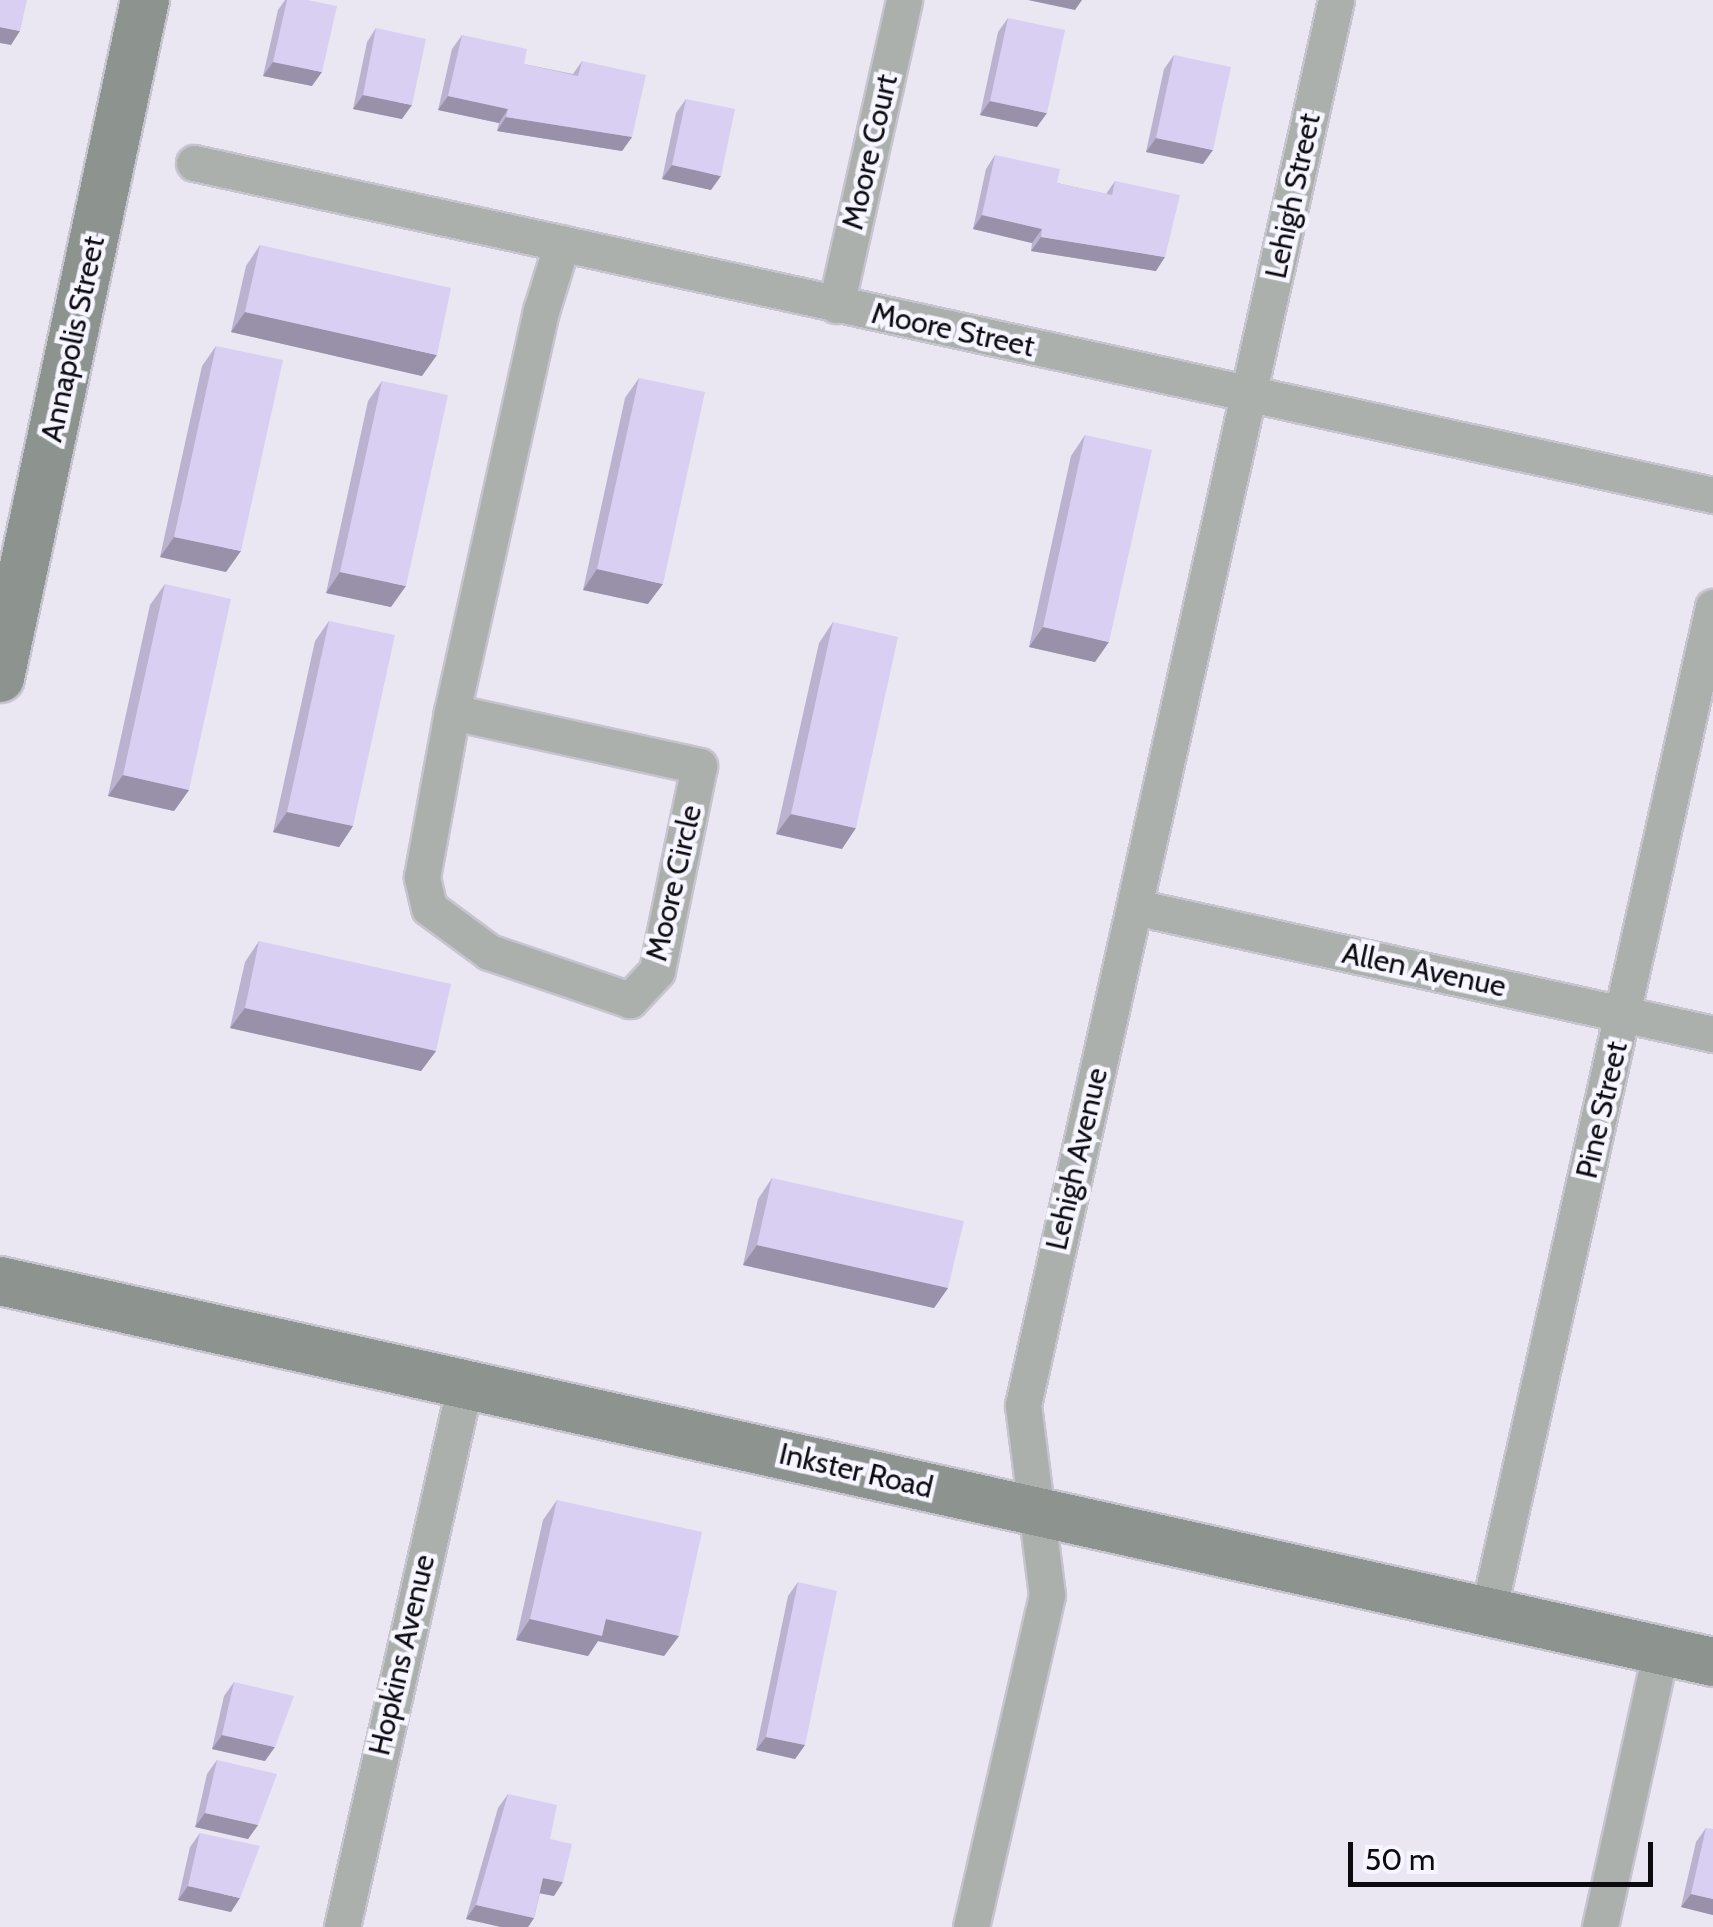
<!DOCTYPE html>
<style>
body{margin:0}
#map{position:relative;width:1713px;height:1927px;overflow:hidden;background:#eae7f3;font-family:Cabin,sans-serif}
div>[style]{position:absolute}
.roads{filter:drop-shadow(2px 0 #c6c4cf) drop-shadow(-2px 0 #c6c4cf) drop-shadow(0 2px #c6c4cf) drop-shadow(0 -2px #c6c4cf)}
.street>*{height:35px;margin:-17.5px;padding:0 17.5px;transform-origin:17.5px;border-radius:17.5px;background:#abb0ac}
.secondary>*{height:48px;margin:-24px;padding:0 24px;transform-origin:24px;border-radius:24px;background:#8d938e}
.wall>*{inset:0;background:#bbb2d0}
.shaded-wall>*{inset:0;background:#9891a9}
.building>*{inset:0;background:#d9cff2}
span{translate:-50% -50%;white-space:nowrap;text-align:center;line-height:1.15;-webkit-text-stroke:9px #f7f5ff;paint-order:stroke}
.street-label{font-size:30px;color:#0c0b0f}
.scale{position:absolute;left:1348px;top:1842px;width:305px;height:45px;box-sizing:border-box;border:5px solid #0c0b0f;border-top:0;padding-left:12px;font-size:30px;line-height:35px;white-space:nowrap;color:#0c0b0f;-webkit-text-stroke:8px #f7f5ff;paint-order:stroke}
</style>
<div id="map">
<div class="roads">
<div class="street">
<i style="left:194px;top:163px;width:1555px;rotate:12.33deg"></i>
<i style="left:836px;top:305px;width:312px;rotate:-77.4deg"></i>
<i style="left:452px;top:712px;width:253px;rotate:12.3deg"></i>
<i style="left:699px;top:766px;width:209px;rotate:101.6deg"></i>
<i style="left:657px;top:971px;width:40px;rotate:133deg"></i>
<i style="left:630px;top:1000px;width:149px;rotate:-161.2deg"></i>
<i style="left:489px;top:952px;width:74px;rotate:-143.7deg"></i>
<i style="left:429px;top:908px;width:32px;rotate:-103deg"></i>
<i style="left:422px;top:877px;width:168px;rotate:-79.7deg"></i>
<i style="left:452px;top:712px;width:411px;rotate:-77.5deg"></i>
<i style="left:541px;top:311px;width:71px;rotate:-72.8deg"></i>
<i style="left:1135px;top:907px;width:592px;rotate:12.39deg"></i>
<i style="left:1488px;top:1612px;width:1030px;rotate:-77.38deg"></i>
<i style="left:342px;top:1927px;width:557px;rotate:-77.24deg"></i>
<i style="left:971px;top:1927px;width:341px;rotate:-77.1deg"></i>
<i style="left:1047px;top:1595px;width:192px;rotate:-97.2deg"></i>
<i style="left:1023px;top:1405px;width:1439px;rotate:-77.44deg"></i>
<i style="left:1600px;top:1927px;width:284px;rotate:-77.6deg"></i>
</div>
<div class="secondary">
<i style="left:0;top:678px;width:693px;rotate:-77.93deg"></i>
<i style="left:0;top:1281px;width:1755px;rotate:12.54deg"></i>
</div>
</div>
<div class="wall">
<i style="clip-path:polygon(285px 0,307px 0,312px 86px,263px 76px,278px 10px)"></i>
<i style="clip-path:polygon(1008px 18px,1037px 127px,980px 115px,998px 32px)"></i>
<i style="clip-path:polygon(376px 28px,402px 119px,353px 109px,367px 42px)"></i>
<i style="clip-path:polygon(462px 35px,524px 64px,573px 74px,582px 61px,632px 137px,622px 151px,497px 131px,499px 123px,438px 110px,452px 49px)"></i>
<i style="clip-path:polygon(1174px 55px,1203px 164px,1146px 152px,1164px 69px)"></i>
<i style="clip-path:polygon(686px 99px,711px 190px,662px 179px,676px 113px)"></i>
<i style="clip-path:polygon(995px 155px,1057px 183px,1106px 194px,1115px 181px,1156px 271px,1031px 251px,1032px 243px,973px 229px,986px 169px)"></i>
<i style="clip-path:polygon(260px 245px,422px 376px,231px 332px,246px 266px)"></i>
<i style="clip-path:polygon(216px 346px,226px 572px,160px 557px,202px 366px)"></i>
<i style="clip-path:polygon(639px 378px,648px 604px,583px 590px,625px 398px)"></i>
<i style="clip-path:polygon(382px 381px,391px 607px,326px 593px,368px 401px)"></i>
<i style="clip-path:polygon(1085px 435px,1095px 662px,1029px 647px,1071px 456px)"></i>
<i style="clip-path:polygon(165px 584px,189px 790px,174px 811px,108px 796px,150px 605px)"></i>
<i style="clip-path:polygon(329px 621px,353px 826px,339px 847px,273px 832px,315px 641px)"></i>
<i style="clip-path:polygon(833px 622px,842px 849px,776px 834px,819px 643px)"></i>
<i style="clip-path:polygon(259px 941px,436px 1051px,421px 1071px,230px 1028px,245px 962px)"></i>
<i style="clip-path:polygon(772px 1178px,948px 1288px,934px 1308px,743px 1265px,758px 1199px)"></i>
<i style="clip-path:polygon(557px 1500px,679px 1636px,664px 1656px,598px 1641px,588px 1656px,516px 1640px,543px 1520px)"></i>
<i style="clip-path:polygon(798px 1582px,805px 1745px,795px 1759px,756px 1750px,788px 1596px)"></i>
<i style="clip-path:polygon(234px 1682px,265px 1761px,212px 1749px,224px 1696px)"></i>
<i style="clip-path:polygon(217px 1760px,258px 1825px,248px 1839px,195px 1827px,207px 1774px)"></i>
<i style="clip-path:polygon(508px 1794px,550px 1839px,554px 1896px,540px 1893px,534px 1918px,528px 1927px,501px 1927px,466px 1919px,498px 1808px)"></i>
<i style="clip-path:polygon(1706px 1828px,1713px 1915px,1681px 1907px,1696px 1842px)"></i>
<i style="clip-path:polygon(200px 1833px,231px 1912px,178px 1900px,190px 1847px)"></i>
</div>
<div class="shaded-wall">
<i style="clip-path:polygon(1028px 0,1082px 0,1075px 10px)"></i>
<i style="clip-path:polygon(0 27px,20px 31px,11px 45px,0 43px)"></i>
<i style="clip-path:polygon(273px 62px,322px 72px,312px 86px,263px 76px)"></i>
<i style="clip-path:polygon(363px 95px,412px 105px,402px 119px,353px 109px)"></i>
<i style="clip-path:polygon(448px 96px,508px 109px,499px 123px,438px 110px)"></i>
<i style="clip-path:polygon(990px 101px,1047px 113px,1037px 127px,980px 115px)"></i>
<i style="clip-path:polygon(506px 117px,632px 137px,622px 151px,497px 131px)"></i>
<i style="clip-path:polygon(1156px 138px,1213px 150px,1203px 164px,1146px 152px)"></i>
<i style="clip-path:polygon(672px 165px,721px 176px,711px 190px,662px 179px)"></i>
<i style="clip-path:polygon(982px 215px,1042px 229px,1032px 243px,973px 229px)"></i>
<i style="clip-path:polygon(1041px 237px,1165px 257px,1156px 271px,1031px 251px)"></i>
<i style="clip-path:polygon(245px 312px,437px 355px,422px 376px,231px 332px)"></i>
<i style="clip-path:polygon(174px 537px,241px 551px,226px 572px,160px 557px)"></i>
<i style="clip-path:polygon(597px 569px,663px 584px,648px 604px,583px 590px)"></i>
<i style="clip-path:polygon(340px 572px,406px 586px,391px 607px,326px 593px)"></i>
<i style="clip-path:polygon(1043px 627px,1109px 642px,1095px 662px,1029px 647px)"></i>
<i style="clip-path:polygon(123px 775px,189px 790px,174px 811px,108px 796px)"></i>
<i style="clip-path:polygon(287px 812px,353px 826px,339px 847px,273px 832px)"></i>
<i style="clip-path:polygon(791px 814px,856px 828px,842px 849px,776px 834px)"></i>
<i style="clip-path:polygon(245px 1008px,436px 1051px,421px 1071px,230px 1028px)"></i>
<i style="clip-path:polygon(757px 1245px,948px 1288px,934px 1308px,743px 1265px)"></i>
<i style="clip-path:polygon(530px 1619px,606px 1619px,679px 1636px,664px 1656px,598px 1641px,588px 1656px,516px 1640px)"></i>
<i style="clip-path:polygon(222px 1735px,275px 1747px,265px 1761px,212px 1749px)"></i>
<i style="clip-path:polygon(766px 1737px,805px 1745px,795px 1759px,756px 1750px)"></i>
<i style="clip-path:polygon(205px 1813px,258px 1825px,248px 1839px,195px 1827px)"></i>
<i style="clip-path:polygon(543px 1878px,563px 1882px,554px 1896px,533px 1892px)"></i>
<i style="clip-path:polygon(188px 1886px,240px 1898px,231px 1912px,178px 1900px)"></i>
<i style="clip-path:polygon(1691px 1894px,1713px 1899px,1713px 1915px,1681px 1907px)"></i>
<i style="clip-path:polygon(476px 1905px,534px 1918px,528px 1927px,501px 1927px,466px 1919px)"></i>
</div>
<div class="building">
<i style="clip-path:polygon(0 0,27px 0,20px 31px,0 27px)"></i>
<i style="clip-path:polygon(287px 0,307px 0,337px 6px,322px 72px,273px 62px)"></i>
<i style="clip-path:polygon(1008px 18px,1065px 30px,1047px 113px,990px 101px)"></i>
<i style="clip-path:polygon(376px 28px,426px 39px,412px 105px,363px 95px)"></i>
<i style="clip-path:polygon(462px 35px,527px 49px,524px 64px,578px 76px,582px 61px,646px 75px,632px 137px,506px 117px,508px 109px,448px 96px)"></i>
<i style="clip-path:polygon(1174px 55px,1231px 67px,1213px 150px,1156px 138px)"></i>
<i style="clip-path:polygon(686px 99px,735px 109px,721px 176px,672px 165px)"></i>
<i style="clip-path:polygon(995px 155px,1060px 169px,1057px 183px,1112px 195px,1115px 181px,1180px 195px,1165px 257px,1041px 237px,1042px 229px,982px 215px)"></i>
<i style="clip-path:polygon(260px 245px,451px 288px,437px 355px,245px 312px)"></i>
<i style="clip-path:polygon(216px 346px,283px 360px,241px 551px,174px 537px)"></i>
<i style="clip-path:polygon(639px 378px,705px 392px,663px 584px,597px 569px)"></i>
<i style="clip-path:polygon(382px 381px,448px 395px,406px 586px,340px 572px)"></i>
<i style="clip-path:polygon(1085px 435px,1152px 450px,1109px 642px,1043px 627px)"></i>
<i style="clip-path:polygon(165px 584px,231px 599px,189px 790px,123px 775px)"></i>
<i style="clip-path:polygon(329px 621px,395px 635px,353px 826px,287px 812px)"></i>
<i style="clip-path:polygon(833px 622px,898px 637px,856px 828px,791px 814px)"></i>
<i style="clip-path:polygon(259px 941px,451px 984px,436px 1051px,245px 1008px)"></i>
<i style="clip-path:polygon(772px 1178px,964px 1221px,948px 1288px,757px 1245px)"></i>
<i style="clip-path:polygon(557px 1500px,702px 1532px,679px 1636px,606px 1619px,602px 1636px,530px 1619px)"></i>
<i style="clip-path:polygon(798px 1582px,837px 1591px,805px 1745px,766px 1737px)"></i>
<i style="clip-path:polygon(234px 1682px,294px 1696px,275px 1747px,222px 1735px)"></i>
<i style="clip-path:polygon(217px 1760px,277px 1774px,258px 1825px,205px 1813px)"></i>
<i style="clip-path:polygon(508px 1794px,557px 1805px,550px 1839px,572px 1844px,563px 1882px,543px 1878px,534px 1918px,476px 1905px)"></i>
<i style="clip-path:polygon(1706px 1828px,1713px 1829px,1713px 1899px,1691px 1894px)"></i>
<i style="clip-path:polygon(200px 1833px,260px 1846px,240px 1898px,188px 1886px)"></i>
</div>
<div class="street-label">
<span style="left:870px;top:152px;rotate:-77deg">Moore Court</span>
<span style="left:1293px;top:196px;rotate:-78deg">Lehigh Street</span>
<span style="left:953px;top:330px;rotate:12deg">Moore Street</span>
<span style="left:73px;top:339px;rotate:-78deg">Annapolis Street</span>
<span style="left:674px;top:883px;rotate:-77deg">Moore Circle</span>
<span style="left:1424px;top:970px;rotate:12deg">Allen Avenue</span>
<span style="left:1602px;top:1110px;rotate:-77deg">Pine Street</span>
<span style="left:1077px;top:1159px;rotate:-77deg">Lehigh Avenue</span>
<span style="left:856px;top:1471px;rotate:13deg">Inkster Road</span>
<span style="left:402px;top:1655px;rotate:-77deg">Hopkins Avenue</span>
</div>
<div class="scale">50 m</div>
</div>
